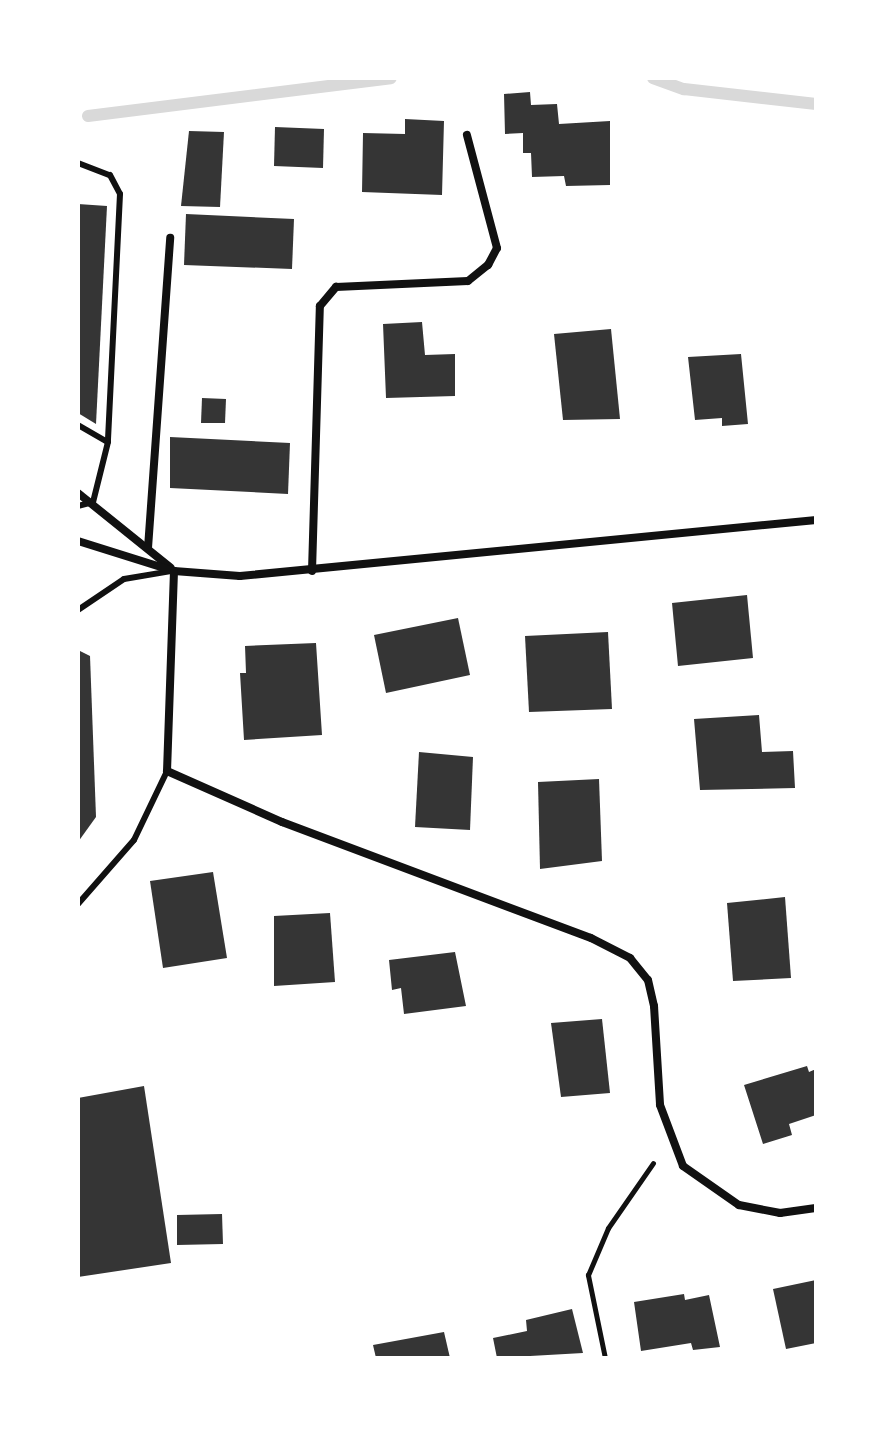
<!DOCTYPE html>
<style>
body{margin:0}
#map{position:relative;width:894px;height:1436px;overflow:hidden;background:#fff;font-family:"Archivo Narrow",sans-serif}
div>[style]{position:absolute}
.stream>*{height:12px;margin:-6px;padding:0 6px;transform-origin:6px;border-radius:6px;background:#d9d9d9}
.building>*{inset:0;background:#353535}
.path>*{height:5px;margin:-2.5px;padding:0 2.5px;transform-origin:2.5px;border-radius:2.5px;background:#111}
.service>*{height:6px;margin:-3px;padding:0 3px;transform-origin:3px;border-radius:3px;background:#111}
.minor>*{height:8px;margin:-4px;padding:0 4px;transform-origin:4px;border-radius:4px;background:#111}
span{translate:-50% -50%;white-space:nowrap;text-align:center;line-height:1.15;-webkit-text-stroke:8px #fff;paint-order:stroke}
.frame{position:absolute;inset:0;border:80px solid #fff;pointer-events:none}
</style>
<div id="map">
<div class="stream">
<i style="left:653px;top:78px;width:33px;rotate:20deg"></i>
<i style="left:684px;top:89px;width:133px;rotate:6.5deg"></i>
<i style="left:88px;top:116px;width:305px;rotate:-7.1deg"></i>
</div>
<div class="building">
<i style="clip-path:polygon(530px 92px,531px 105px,557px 104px,559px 124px,610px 121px,610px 185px,566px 186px,564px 176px,532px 177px,531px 153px,523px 153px,523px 133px,505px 134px,504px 94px)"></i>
<i style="clip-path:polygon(405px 119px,444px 121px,442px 195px,362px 192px,363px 133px,405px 134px)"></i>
<i style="clip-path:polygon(275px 127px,324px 129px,323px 168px,274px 166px)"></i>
<i style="clip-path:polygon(189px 131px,224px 132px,220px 207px,181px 206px)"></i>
<i style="clip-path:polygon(78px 204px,107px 206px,96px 424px,78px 413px)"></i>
<i style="clip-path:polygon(186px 214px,294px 219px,292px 269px,184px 265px)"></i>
<i style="clip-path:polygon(422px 322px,425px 355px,455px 354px,455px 396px,386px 398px,383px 324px)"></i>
<i style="clip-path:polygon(611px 329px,620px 419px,563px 420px,554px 334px)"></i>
<i style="clip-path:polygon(741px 354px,748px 424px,722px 426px,722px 418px,695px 420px,688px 357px)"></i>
<i style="clip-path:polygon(202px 398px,226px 399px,225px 423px,201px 423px)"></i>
<i style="clip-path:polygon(170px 437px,290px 443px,288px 494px,170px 488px)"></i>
<i style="clip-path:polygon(747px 595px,753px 658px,678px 666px,672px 603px)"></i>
<i style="clip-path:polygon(458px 618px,470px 675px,386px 693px,374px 635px)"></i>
<i style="clip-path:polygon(608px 632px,612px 709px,529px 712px,525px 636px)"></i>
<i style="clip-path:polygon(316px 643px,322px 735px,244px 740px,240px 673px,246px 673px,245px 646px)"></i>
<i style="clip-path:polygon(78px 650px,90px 656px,96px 817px,78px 842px)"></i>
<i style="clip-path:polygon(759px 715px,762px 752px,793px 751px,795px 788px,700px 790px,694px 719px)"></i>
<i style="clip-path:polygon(419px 752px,473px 757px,470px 830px,415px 827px)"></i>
<i style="clip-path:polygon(599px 779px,602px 861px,540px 869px,538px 782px)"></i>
<i style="clip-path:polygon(213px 872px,227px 958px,163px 968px,150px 881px)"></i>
<i style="clip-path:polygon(785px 897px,791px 978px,733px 981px,727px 903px)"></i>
<i style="clip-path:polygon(330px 913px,335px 982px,274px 986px,274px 916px)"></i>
<i style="clip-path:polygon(455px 952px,466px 1006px,404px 1014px,401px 988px,392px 990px,389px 960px)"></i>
<i style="clip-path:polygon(602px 1019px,610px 1093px,561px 1097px,551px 1023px)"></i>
<i style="clip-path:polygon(807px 1066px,809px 1072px,816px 1069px,816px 1115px,789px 1124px,792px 1135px,763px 1144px,744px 1085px)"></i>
<i style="clip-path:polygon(144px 1086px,171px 1263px,78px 1277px,78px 1098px)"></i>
<i style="clip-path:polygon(222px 1214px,223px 1244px,177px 1245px,177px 1215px)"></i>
<i style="clip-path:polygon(816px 1280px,816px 1343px,786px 1349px,773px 1289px)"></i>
<i style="clip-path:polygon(684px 1294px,685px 1300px,709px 1295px,720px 1347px,693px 1350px,691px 1343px,641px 1351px,634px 1302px)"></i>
<i style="clip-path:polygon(572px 1309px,583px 1353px,497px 1358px,493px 1338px,527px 1331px,526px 1320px)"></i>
<i style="clip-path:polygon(444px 1332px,450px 1358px,376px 1358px,373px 1345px)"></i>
</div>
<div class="path">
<i style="left:605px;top:1358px;width:85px;rotate:-101.6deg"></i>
<i style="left:588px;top:1275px;width:51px;rotate:-66.9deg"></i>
<i style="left:608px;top:1228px;width:79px;rotate:-55.3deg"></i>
</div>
<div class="service">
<i style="left:78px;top:163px;width:34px;rotate:21deg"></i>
<i style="left:110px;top:175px;width:21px;rotate:62deg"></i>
<i style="left:120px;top:194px;width:248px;rotate:92.8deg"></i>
<i style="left:108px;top:442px;width:62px;rotate:104deg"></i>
<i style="left:93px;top:502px;width:16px;rotate:165deg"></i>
<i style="left:78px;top:425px;width:34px;rotate:30deg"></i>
<i style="left:78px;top:610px;width:55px;rotate:-34deg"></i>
<i style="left:124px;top:579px;width:49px;rotate:-9.5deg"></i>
<i style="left:78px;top:904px;width:85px;rotate:-48.8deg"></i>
<i style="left:134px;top:840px;width:76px;rotate:-64.4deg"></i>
</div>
<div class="minor">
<i style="left:78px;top:493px;width:119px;rotate:38.9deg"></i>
<i style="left:78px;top:541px;width:101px;rotate:17.4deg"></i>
<i style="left:174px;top:571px;width:66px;rotate:4.3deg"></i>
<i style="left:240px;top:576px;width:579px;rotate:-5.55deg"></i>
<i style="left:148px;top:548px;width:311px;rotate:-85.9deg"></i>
<i style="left:174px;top:571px;width:200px;rotate:92deg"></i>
<i style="left:167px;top:771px;width:126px;rotate:23.9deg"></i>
<i style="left:282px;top:822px;width:330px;rotate:20.6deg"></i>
<i style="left:591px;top:938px;width:44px;rotate:27.1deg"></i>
<i style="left:630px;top:958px;width:28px;rotate:51deg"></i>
<i style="left:648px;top:980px;width:27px;rotate:77deg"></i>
<i style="left:654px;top:1006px;width:99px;rotate:86.5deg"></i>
<i style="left:660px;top:1105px;width:65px;rotate:69.3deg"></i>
<i style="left:683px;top:1166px;width:68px;rotate:34.9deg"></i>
<i style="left:739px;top:1205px;width:42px;rotate:11deg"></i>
<i style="left:780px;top:1213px;width:36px;rotate:-8deg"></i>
<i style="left:312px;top:571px;width:265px;rotate:-88.3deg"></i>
<i style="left:320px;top:306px;width:25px;rotate:-50deg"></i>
<i style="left:336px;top:287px;width:132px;rotate:-2.6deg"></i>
<i style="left:468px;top:281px;width:26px;rotate:-39deg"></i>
<i style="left:488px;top:265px;width:19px;rotate:-62deg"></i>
<i style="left:497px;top:248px;width:117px;rotate:-104.9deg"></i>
</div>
<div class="frame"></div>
</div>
